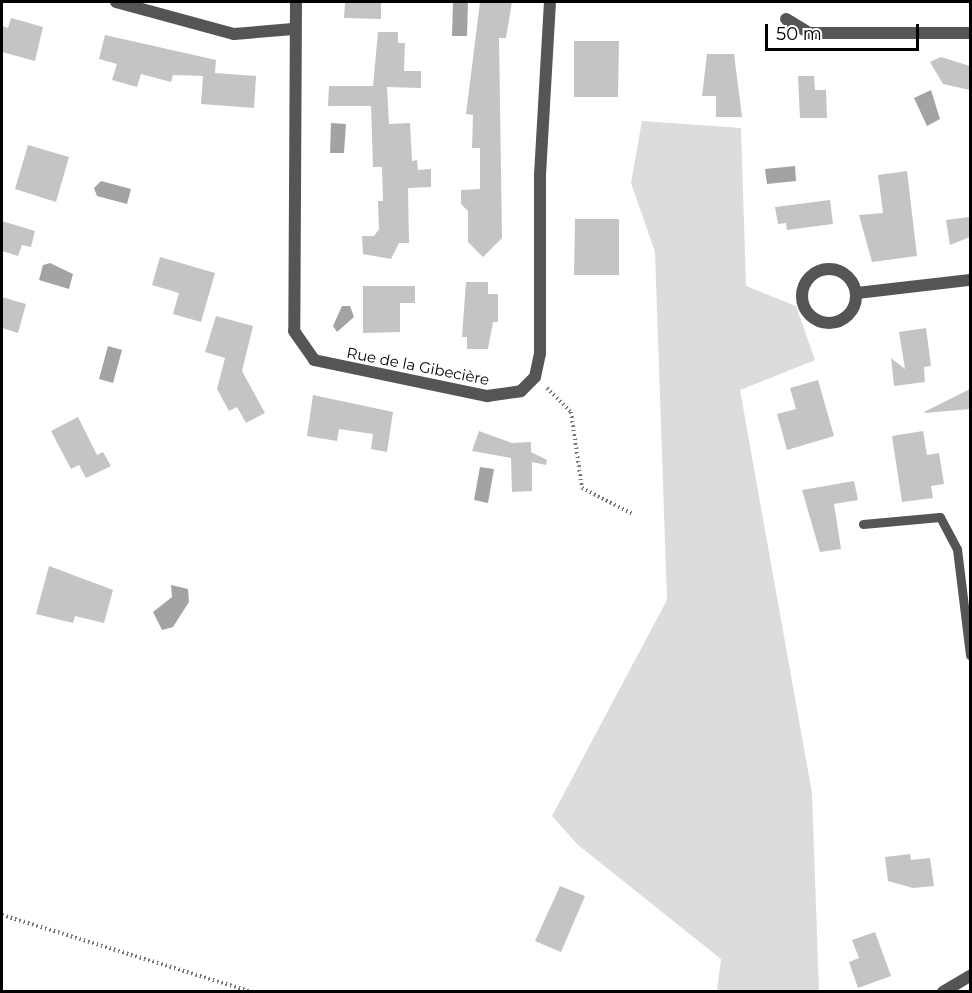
<!DOCTYPE html>
<meta charset="utf-8">
<style>
body{margin:0}
#map{position:relative;width:972px;height:993px;overflow:hidden;background:#fff;font-family:Montserrat,sans-serif}
div>[style]{position:absolute}
.green>*{inset:0;background:#dcdcdc}
.water>*{inset:0;background:#a3a3a3}
.building>*{inset:0;background:#c4c4c4}
.path>*{height:4px;margin-top:-2px;transform-origin:0;background:repeating-linear-gradient(90deg,#777 0 1.5px,transparent 0 4.5px)}
.lane>*{height:9px;margin:-4.5px;padding:0 4.5px;transform-origin:4.5px;border-radius:4.5px;background:#555}
.street>*{height:12px;margin:-6px;padding:0 6px;transform-origin:6px;border-radius:6px;background:#555}
.street>.ring{margin:-6px;padding:0;box-sizing:content-box;background:none;border:12px solid #555;border-radius:50%}
span{translate:-50% -50%;white-space:nowrap;text-align:center;line-height:1.15;-webkit-text-stroke:4.5px #fff;paint-order:stroke}
.street-label{font-size:15px;color:#000}
.frame{position:absolute;inset:0;border:3px solid #000;pointer-events:none}
.scale{position:absolute;left:765px;top:24px;width:154px;height:27px;box-sizing:border-box;border:3px solid #000;border-top:0;padding-left:8px;font-size:18px;line-height:21px;white-space:nowrap;color:#000;-webkit-text-stroke:4px #fff;paint-order:stroke}
</style>
<div id="map">
<div class="green">
<i style="clip-path:polygon(642px 121px,741px 128px,746px 286px,796px 306px,815px 360px,740px 390px,812px 793px,819px 991px,717px 991px,721px 959px,578px 845px,552px 816px,667px 600px,655px 252px,631px 183px)"></i>
</div>
<div class="water">
<i style="clip-path:polygon(453px 2px,468px 2px,467px 36px,452px 36px)"></i>
<i style="clip-path:polygon(931px 90px,940px 119px,927px 126px,914px 98px)"></i>
<i style="clip-path:polygon(331px 123px,346px 124px,344px 153px,330px 153px)"></i>
<i style="clip-path:polygon(795px 166px,796px 181px,767px 184px,765px 169px)"></i>
<i style="clip-path:polygon(101px 181px,131px 189px,127px 204px,97px 196px,94px 188px)"></i>
<i style="clip-path:polygon(50px 263px,73px 274px,69px 289px,39px 280px,43px 265px)"></i>
<i style="clip-path:polygon(342px 306px,350px 306px,354px 317px,337px 332px,333px 326px)"></i>
<i style="clip-path:polygon(108px 346px,122px 350px,113px 383px,99px 379px)"></i>
<i style="clip-path:polygon(480px 467px,494px 469px,488px 503px,474px 500px)"></i>
<i style="clip-path:polygon(171px 585px,188px 589px,189px 602px,173px 627px,162px 630px,153px 612px,172px 597px)"></i>
</div>
<div class="building">
<i style="clip-path:polygon(345px 2px,381px 2px,381px 19px,344px 18px)"></i>
<i style="clip-path:polygon(480px 2px,512px 2px,506px 38px,499px 38px,502px 238px,483px 257px,468px 242px,468px 211px,461px 204px,461px 190px,480px 189px,480px 148px,472px 148px,473px 115px,466px 114px)"></i>
<i style="clip-path:polygon(11px 18px,43px 27px,35px 61px,2px 52px,2px 26px,8px 28px)"></i>
<i style="clip-path:polygon(378px 32px,398px 32px,398px 43px,405px 43px,404px 71px,421px 71px,421px 88px,387px 87px,389px 124px,410px 123px,412px 161px,417px 160px,418px 170px,431px 169px,431px 187px,408px 188px,409px 243px,399px 243px,391px 259px,363px 254px,362px 236px,374px 236px,379px 229px,378px 201px,383px 201px,382px 167px,373px 167px,371px 106px,328px 106px,329px 86px,373px 86px)"></i>
<i style="clip-path:polygon(105px 35px,216px 60px,215px 73px,256px 76px,254px 108px,201px 104px,203px 76px,173px 75px,171px 82px,141px 74px,137px 87px,112px 80px,117px 64px,99px 59px)"></i>
<i style="clip-path:polygon(574px 41px,619px 41px,618px 97px,574px 97px)"></i>
<i style="clip-path:polygon(707px 54px,734px 54px,742px 117px,716px 117px,716px 96px,702px 96px)"></i>
<i style="clip-path:polygon(941px 57px,970px 66px,970px 90px,943px 84px,930px 62px)"></i>
<i style="clip-path:polygon(798px 76px,814px 76px,815px 90px,826px 90px,827px 118px,800px 118px)"></i>
<i style="clip-path:polygon(28px 145px,69px 157px,56px 202px,15px 189px)"></i>
<i style="clip-path:polygon(907px 171px,917px 256px,872px 262px,859px 215px,883px 213px,878px 175px)"></i>
<i style="clip-path:polygon(830px 200px,833px 224px,787px 230px,786px 223px,778px 224px,775px 207px)"></i>
<i style="clip-path:polygon(970px 217px,970px 237px,950px 245px,946px 220px)"></i>
<i style="clip-path:polygon(575px 219px,619px 219px,619px 275px,574px 275px)"></i>
<i style="clip-path:polygon(2px 221px,35px 231px,31px 247px,22px 245px,18px 256px,2px 251px)"></i>
<i style="clip-path:polygon(160px 257px,215px 273px,201px 322px,173px 314px,179px 293px,152px 285px)"></i>
<i style="clip-path:polygon(466px 282px,488px 282px,488px 294px,498px 294px,498px 322px,493px 322px,488px 349px,467px 349px,467px 337px,462px 337px)"></i>
<i style="clip-path:polygon(363px 286px,415px 286px,415px 303px,400px 303px,400px 332px,363px 333px)"></i>
<i style="clip-path:polygon(2px 297px,26px 304px,18px 333px,2px 328px)"></i>
<i style="clip-path:polygon(216px 316px,253px 326px,242px 371px,265px 413px,246px 423px,237px 407px,229px 411px,217px 389px,225px 358px,205px 352px)"></i>
<i style="clip-path:polygon(926px 328px,931px 366px,924px 367px,925px 382px,894px 386px,891px 358px,905px 369px,899px 332px)"></i>
<i style="clip-path:polygon(818px 380px,834px 436px,787px 450px,777px 414px,796px 409px,790px 388px)"></i>
<i style="clip-path:polygon(970px 389px,970px 409px,925px 413px,924px 412px)"></i>
<i style="clip-path:polygon(313px 395px,393px 412px,387px 452px,371px 449px,373px 434px,339px 429px,337px 441px,307px 436px)"></i>
<i style="clip-path:polygon(78px 417px,97px 455px,103px 452px,111px 466px,86px 478px,79px 465px,71px 469px,51px 431px)"></i>
<i style="clip-path:polygon(479px 431px,512px 443px,531px 442px,531px 452px,547px 460px,546px 465px,532px 462px,532px 491px,512px 492px,511px 458px,472px 451px)"></i>
<i style="clip-path:polygon(923px 431px,927px 455px,939px 453px,944px 484px,931px 486px,933px 498px,902px 502px,892px 436px)"></i>
<i style="clip-path:polygon(854px 481px,858px 500px,834px 504px,841px 549px,820px 552px,802px 490px)"></i>
<i style="clip-path:polygon(49px 566px,113px 590px,104px 623px,75px 616px,73px 623px,36px 614px)"></i>
<i style="clip-path:polygon(910px 854px,911px 860px,930px 858px,934px 886px,913px 888px,888px 881px,885px 857px)"></i>
<i style="clip-path:polygon(560px 886px,585px 896px,561px 952px,535px 941px)"></i>
<i style="clip-path:polygon(875px 932px,891px 976px,858px 988px,849px 962px,859px 958px,852px 940px)"></i>
</div>
<div class="path">
<i style="left:547px;top:388px;width:34px;rotate:45deg"></i>
<i style="left:571px;top:412px;width:77px;rotate:81.8deg"></i>
<i style="left:582px;top:488px;width:57px;rotate:27deg"></i>
<i style="left:2px;top:915px;width:263px;rotate:17.1deg"></i>
</div>
<div class="lane">
<i style="left:863px;top:524px;width:77px;rotate:-5.2deg"></i>
<i style="left:940px;top:517px;width:36px;rotate:62deg"></i>
<i style="left:957px;top:549px;width:107px;rotate:83deg"></i>
</div>
<div class="street">
<i style="left:116px;top:2px;width:122px;rotate:15.2deg"></i>
<i style="left:234px;top:34px;width:59px;rotate:-4.8deg"></i>
<i style="left:296px;top:2px;width:329px;rotate:90.3deg"></i>
<i style="left:294px;top:331px;width:35px;rotate:55deg"></i>
<i style="left:314px;top:360px;width:177px;rotate:11.8deg"></i>
<i style="left:487px;top:396px;width:34px;rotate:-8deg"></i>
<i style="left:521px;top:391px;width:20px;rotate:-45deg"></i>
<i style="left:535px;top:377px;width:24px;rotate:-78deg"></i>
<i style="left:540px;top:354px;width:179px;rotate:-90deg"></i>
<i style="left:540px;top:175px;width:173px;rotate:-86.7deg"></i>
<i style="left:786px;top:19px;width:27px;rotate:31deg"></i>
<i style="left:809px;top:33px;width:161px"></i>
<i class="ring" style="left:802px;top:269px;width:42px;height:42px"></i>
<i style="left:857px;top:293px;width:114px;rotate:-6.6deg"></i>
<i style="left:943px;top:992px;width:31px;rotate:-31deg"></i>
</div>
<div class="street-label">
<span style="left:418px;top:366px;rotate:11deg">Rue de la Gibecière</span>
</div>
<div class="frame"></div>
<div class="scale">50 m</div>
</div>
